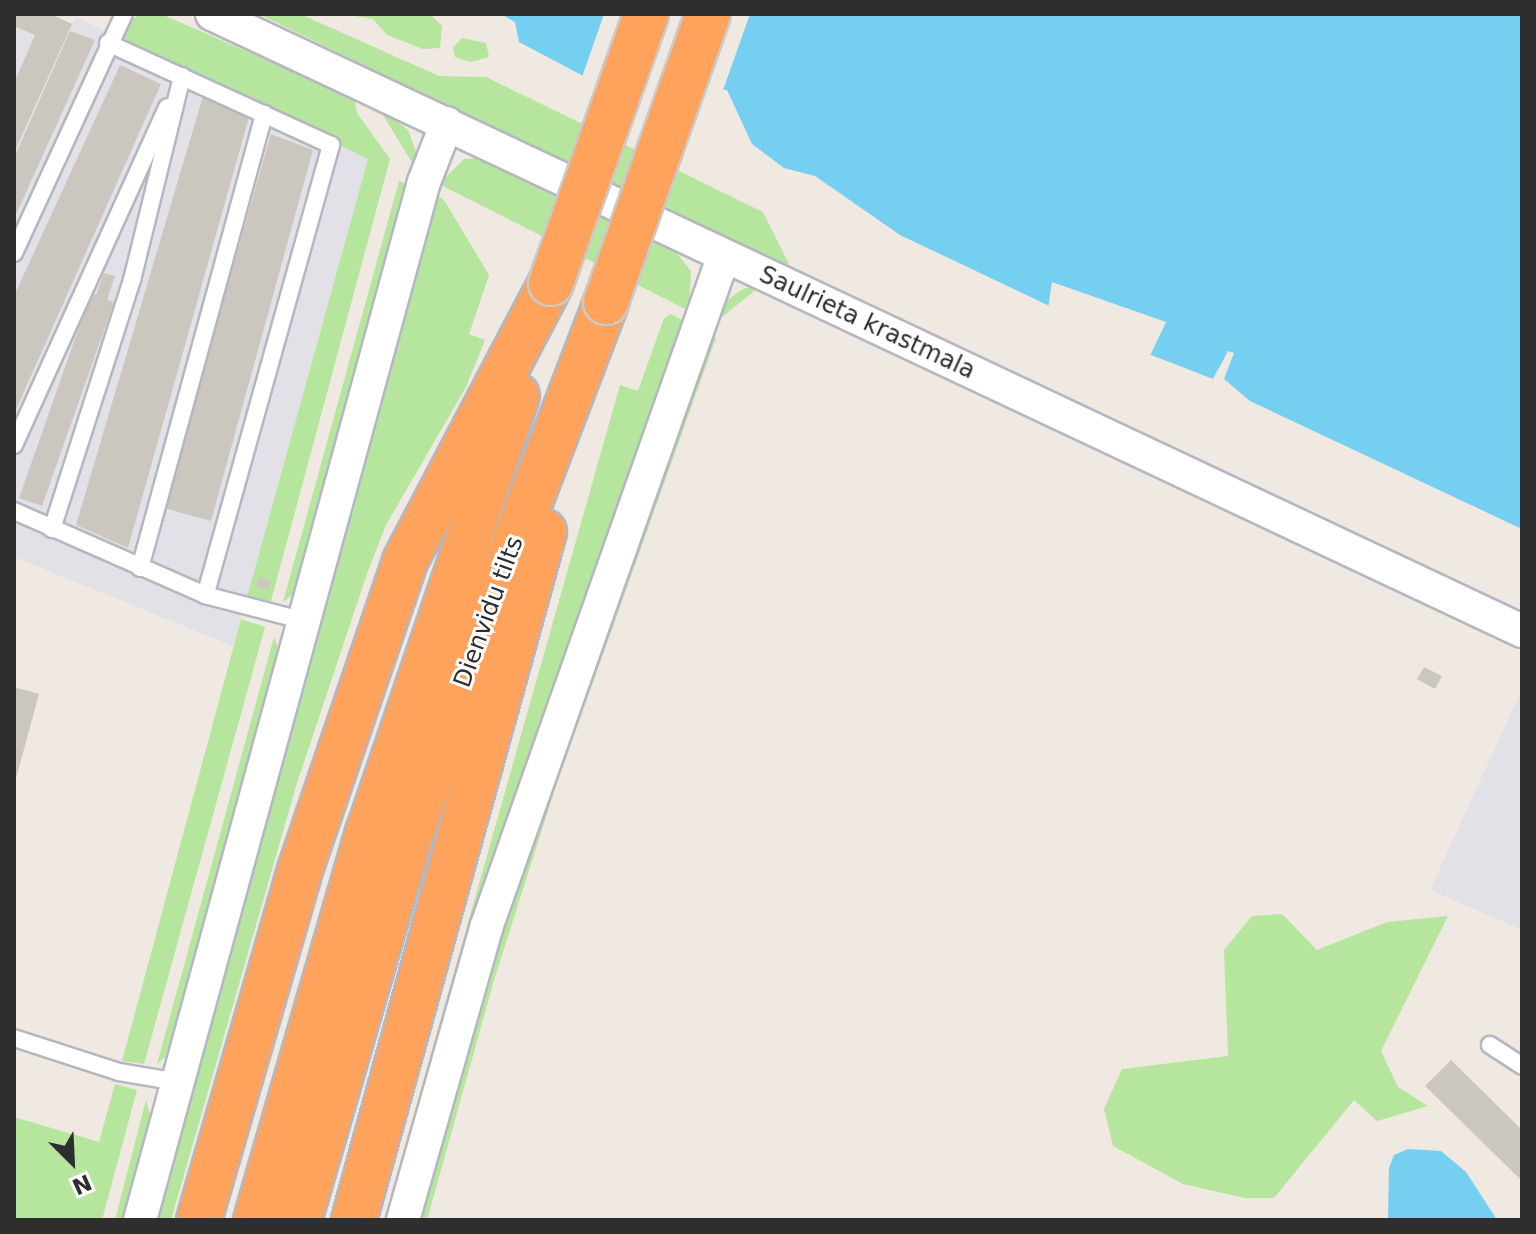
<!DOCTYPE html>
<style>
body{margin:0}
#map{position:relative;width:1536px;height:1234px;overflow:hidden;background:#efe9e1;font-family:"DejaVu Sans",sans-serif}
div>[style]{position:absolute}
.industrial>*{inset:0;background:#e3e1e8}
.green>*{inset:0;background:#b6e59e}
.water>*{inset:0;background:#75cff0}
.pier>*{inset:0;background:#efe9e1}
.building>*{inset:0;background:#cbc7bf}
.roads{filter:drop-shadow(2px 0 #b4b7c1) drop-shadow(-2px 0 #b4b7c1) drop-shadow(0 2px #b4b7c1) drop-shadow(0 -2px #b4b7c1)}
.lane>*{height:16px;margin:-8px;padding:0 8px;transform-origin:8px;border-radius:8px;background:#fff}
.street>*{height:32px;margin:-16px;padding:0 16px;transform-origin:16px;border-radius:16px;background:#fff}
.highway>*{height:44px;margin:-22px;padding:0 22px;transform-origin:22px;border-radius:22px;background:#ffa35c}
.bridges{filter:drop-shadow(2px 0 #c9c9c9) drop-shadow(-2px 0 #c9c9c9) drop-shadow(0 2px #c9c9c9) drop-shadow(0 -2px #c9c9c9)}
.highway-bridge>*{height:44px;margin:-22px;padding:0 22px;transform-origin:22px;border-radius:22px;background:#ffa35c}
span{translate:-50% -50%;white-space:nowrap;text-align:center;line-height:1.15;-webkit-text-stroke:6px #fff;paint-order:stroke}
.street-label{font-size:24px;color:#2e2e2e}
.frame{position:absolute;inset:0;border:16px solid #2e2e2e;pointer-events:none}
.north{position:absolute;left:32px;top:1122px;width:80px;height:80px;-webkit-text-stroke:6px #fff;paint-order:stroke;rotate:156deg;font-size:22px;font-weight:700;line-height:32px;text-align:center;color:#2e2e2e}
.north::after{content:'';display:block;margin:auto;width:28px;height:36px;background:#2e2e2e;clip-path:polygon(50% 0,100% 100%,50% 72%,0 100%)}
</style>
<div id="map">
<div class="industrial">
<i style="clip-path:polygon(14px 14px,51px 14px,72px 24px,76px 17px,368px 159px,233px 646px,14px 557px)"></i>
<i style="clip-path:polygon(1522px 689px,1522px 930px,1430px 890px)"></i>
</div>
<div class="green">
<i style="clip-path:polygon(142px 14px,161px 14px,354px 98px,357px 113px,390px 159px,271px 601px,247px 597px,368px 159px,120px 37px,130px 20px)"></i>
<i style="clip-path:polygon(259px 14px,300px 14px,439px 76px,486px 77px,763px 212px,789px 264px,785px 271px)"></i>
<i style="clip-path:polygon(343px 14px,430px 14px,442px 26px,440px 48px,423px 49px,387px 35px,373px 19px)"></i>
<i style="clip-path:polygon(462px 38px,486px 43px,489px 57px,471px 62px,455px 57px,453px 48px)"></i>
<i style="clip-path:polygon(378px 107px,408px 130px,418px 157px,416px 169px)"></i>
<i style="clip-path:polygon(479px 158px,675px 251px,691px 271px,689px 311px,439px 184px,464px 159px)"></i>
<i style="clip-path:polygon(399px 181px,411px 185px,300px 589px,283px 602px)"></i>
<i style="clip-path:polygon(434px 194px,444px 200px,489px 275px,469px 334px,485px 340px,466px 387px,386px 525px,368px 571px,297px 783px,171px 1220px,153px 1220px)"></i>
<i style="clip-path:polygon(745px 288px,758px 288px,717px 321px,722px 303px)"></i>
<i style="clip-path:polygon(671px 314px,685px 321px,392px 1220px,384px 1220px,620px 385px,638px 391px,664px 318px)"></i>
<i style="clip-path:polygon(707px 330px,716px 338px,555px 789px,495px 977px,427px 1220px,417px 1220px,498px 930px)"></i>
<i style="clip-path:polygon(241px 619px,265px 627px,144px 1064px,122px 1061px)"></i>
<i style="clip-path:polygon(274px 637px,280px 653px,172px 1051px,157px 1064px)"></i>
<i style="clip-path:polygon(1282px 914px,1317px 950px,1387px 922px,1448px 916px,1381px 1051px,1398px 1087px,1428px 1106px,1377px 1121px,1354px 1100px,1274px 1198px,1245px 1198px,1183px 1184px,1113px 1146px,1104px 1109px,1122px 1069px,1228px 1056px,1224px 950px,1252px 916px)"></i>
<i style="clip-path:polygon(115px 1084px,137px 1090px,102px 1220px,14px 1220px,14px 1117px,99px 1142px)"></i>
<i style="clip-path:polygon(146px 1100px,152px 1121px,128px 1220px,115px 1220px)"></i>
</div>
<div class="water">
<i style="clip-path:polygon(501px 14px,1522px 14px,1522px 529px,1250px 401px,1224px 379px,1234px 353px,1228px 351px,1213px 379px,1141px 351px,1146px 337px,1058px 310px,900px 235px,815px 176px,784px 168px,752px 144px,727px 90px,589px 79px,519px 42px,515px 22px)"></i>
<i style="clip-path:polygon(1408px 1149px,1441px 1151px,1466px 1172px,1497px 1220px,1388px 1220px,1389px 1168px,1394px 1155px)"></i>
</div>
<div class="pier">
<i style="clip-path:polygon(604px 14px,750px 14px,722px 93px,581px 80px)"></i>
<i style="clip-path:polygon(1052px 282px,1166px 322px,1149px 358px,1138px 352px,1141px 339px,1048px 309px)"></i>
</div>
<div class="building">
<i style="clip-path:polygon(14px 14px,51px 14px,72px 24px,14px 153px,14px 83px,35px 35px,14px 26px)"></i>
<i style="clip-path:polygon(70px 31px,95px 40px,14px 219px,14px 158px)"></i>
<i style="clip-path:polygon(120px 65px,161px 84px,14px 414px,14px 296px)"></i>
<i style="clip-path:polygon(203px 96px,249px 117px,128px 548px,76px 525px)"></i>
<i style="clip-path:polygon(271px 134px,313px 150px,211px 521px,164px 508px)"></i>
<i style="clip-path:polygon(104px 273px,115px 276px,107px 300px,114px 302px,42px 506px,19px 498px,91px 293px,96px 295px)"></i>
<i style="clip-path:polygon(259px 577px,271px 581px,268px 590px,256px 586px)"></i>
<i style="clip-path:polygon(1424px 667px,1442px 676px,1435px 689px,1417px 679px)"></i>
<i style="clip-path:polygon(14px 687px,39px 694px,15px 782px,14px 782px)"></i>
<i style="clip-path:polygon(1451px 1060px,1522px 1130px,1522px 1181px,1425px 1086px)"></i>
</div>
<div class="roads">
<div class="lane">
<i style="left:108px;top:43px;width:245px;rotate:24.6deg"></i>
<i style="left:331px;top:145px;width:467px;rotate:105.6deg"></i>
<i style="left:14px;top:253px;width:263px;rotate:-65.3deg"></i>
<i style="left:14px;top:445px;width:371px;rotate:-65.6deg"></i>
<i style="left:14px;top:511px;width:209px;rotate:23.7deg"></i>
<i style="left:205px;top:595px;width:103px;rotate:14.6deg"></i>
<i style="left:52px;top:529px;width:262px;rotate:-72.2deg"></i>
<i style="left:132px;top:280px;width:210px;rotate:-76.2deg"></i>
<i style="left:140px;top:568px;width:471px;rotate:-74.7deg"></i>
<i style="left:14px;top:1038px;width:110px;rotate:17.9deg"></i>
<i style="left:119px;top:1072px;width:60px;rotate:9.6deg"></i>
<i style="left:1490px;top:1045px;width:38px;rotate:33deg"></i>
</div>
<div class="street">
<i style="left:212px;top:14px;width:1448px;rotate:25.22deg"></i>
<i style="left:140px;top:1220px;width:1076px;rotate:-74.7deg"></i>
<i style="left:424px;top:182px;width:63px;rotate:-68.7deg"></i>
<i style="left:403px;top:1220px;width:304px;rotate:-74.1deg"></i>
<i style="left:486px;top:928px;width:711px;rotate:-70.52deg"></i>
</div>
<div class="highway">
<i style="left:199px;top:1220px;width:367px;rotate:-73.9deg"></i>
<i style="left:301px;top:867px;width:323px;rotate:-71.2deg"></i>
<i style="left:405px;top:561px;width:314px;rotate:-62.3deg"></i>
<i style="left:256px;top:1220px;width:403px;rotate:-73.9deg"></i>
<i style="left:368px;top:833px;width:462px;rotate:-71.2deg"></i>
<i style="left:299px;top:1220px;width:390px;rotate:-73.9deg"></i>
<i style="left:407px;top:845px;width:264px;rotate:-70.7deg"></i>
<i style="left:494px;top:596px;width:315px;rotate:-69.1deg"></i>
<i style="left:354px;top:1220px;width:714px;rotate:-74.56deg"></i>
</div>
</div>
<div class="bridges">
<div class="highway-bridge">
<i style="left:551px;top:283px;width:285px;rotate:-70.5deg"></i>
<i style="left:606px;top:302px;width:306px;rotate:-70.5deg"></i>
</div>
</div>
<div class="street-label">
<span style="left:867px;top:323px;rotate:25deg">Saulrieta krastmala</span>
<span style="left:489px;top:612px;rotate:-70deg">Dienvidu tilts</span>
</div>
<div class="frame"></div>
<div class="north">N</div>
</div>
